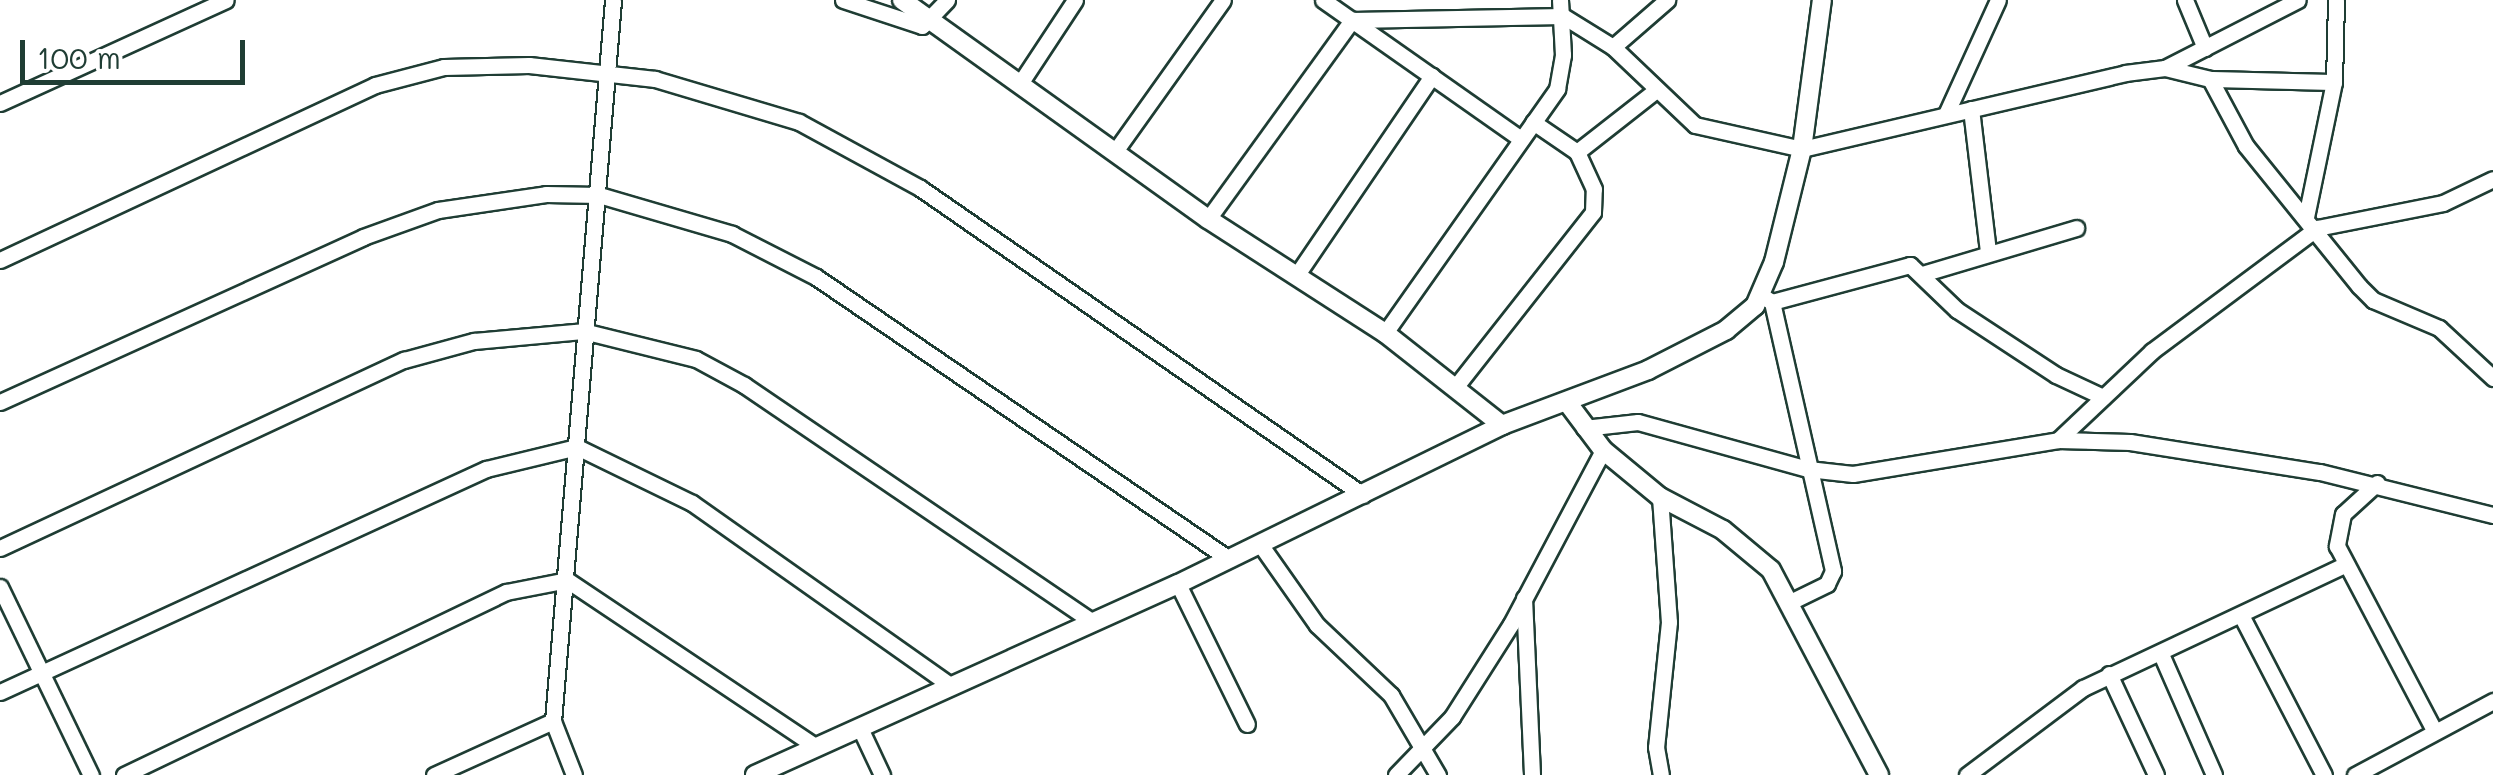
<!DOCTYPE html>
<style>
body{margin:0}
#map{position:relative;width:2493px;height:775px;overflow:hidden;background:#fff;font-family:Mali,sans-serif}
div>[style]{position:absolute}
.roads{filter:drop-shadow(2px 0 #1f3d34) drop-shadow(-2px 0 #1f3d34) drop-shadow(0 2px #1f3d34) drop-shadow(0 -2px #1f3d34)}
.minor>*{height:15px;margin:-7.5px;padding:0 7.5px;transform-origin:7.5px;border-radius:7.5px;background:#fff}
.tertiary>*{height:18px;margin:-9px;padding:0 9px;transform-origin:9px;border-radius:9px;background:#fff}
span{translate:-50% -50%;white-space:nowrap;text-align:center;line-height:1.15;-webkit-text-stroke:10px #fff;paint-order:stroke}
.scale{position:absolute;left:20px;top:40px;width:225px;height:45px;box-sizing:border-box;border:5px solid #1f3d34;border-top:0;padding-left:12px;font-size:30px;line-height:35px;white-space:nowrap;color:#1f3d34;-webkit-text-stroke:8px #fff;paint-order:stroke}
</style>
<div id="map">
<div class="roads">
<div class="minor">
<i style="left:843px;top:0;width:83px;rotate:18.2deg"></i>
<i style="left:922px;top:26px;width:36px;rotate:-46deg"></i>
<i style="left:1323px;top:0;width:242px;rotate:35.1deg"></i>
<i style="left:2185px;top:0;width:52px;rotate:67.4deg"></i>
<i style="left:1613px;top:47px;width:72px;rotate:-41deg"></i>
<i style="left:2165px;top:68px;width:149px;rotate:-27.1deg"></i>
<i style="left:2210px;top:79px;width:76px;rotate:61.8deg"></i>
<i style="left:2246px;top:146px;width:180px;rotate:51.1deg"></i>
<i style="left:2359px;top:286px;width:20px;rotate:45deg"></i>
<i style="left:2373px;top:300px;width:72px;rotate:23deg"></i>
<i style="left:2439px;top:328px;width:74px;rotate:42.8deg"></i>
<i style="left:1021px;top:82px;width:98px;rotate:-56.6deg"></i>
<i style="left:0;top:103px;width:248px;rotate:-24.5deg"></i>
<i style="left:1971px;top:109px;width:144px;rotate:83.2deg"></i>
<i style="left:1946px;top:114px;width:125px;rotate:-65.5deg"></i>
<i style="left:1116px;top:150px;width:184px;rotate:-54.5deg"></i>
<i style="left:1577px;top:152px;width:100px;rotate:-38.1deg"></i>
<i style="left:2306px;top:217px;width:138px;rotate:-78.3deg"></i>
<i style="left:2334px;top:82px;width:82px;rotate:-88.6deg"></i>
<i style="left:1208px;top:219px;width:246px;rotate:-54.1deg"></i>
<i style="left:1352px;top:20px;width:211px;rotate:-1.1deg"></i>
<i style="left:1563px;top:16px;width:59px;rotate:31.8deg"></i>
<i style="left:1613px;top:47px;width:113px;rotate:43.6deg"></i>
<i style="left:1695px;top:125px;width:110px;rotate:12.6deg"></i>
<i style="left:1802px;top:149px;width:332px;rotate:-13.2deg"></i>
<i style="left:2125px;top:73px;width:40px;rotate:-7.1deg"></i>
<i style="left:2165px;top:68px;width:46px;rotate:13.7deg"></i>
<i style="left:2210px;top:79px;width:124px;rotate:1.4deg"></i>
<i style="left:0;top:260px;width:414px;rotate:-25deg"></i>
<i style="left:375px;top:85px;width:71px;rotate:-14.6deg"></i>
<i style="left:444px;top:67px;width:85px;rotate:-1.3deg"></i>
<i style="left:529px;top:65px;width:127px;rotate:6.3deg"></i>
<i style="left:655px;top:79px;width:150px;rotate:16.6deg"></i>
<i style="left:799px;top:122px;width:138px;rotate:28.6deg"></i>
<i style="left:920px;top:188px;width:539px;rotate:34.72deg"></i>
<i style="left:1922px;top:274px;width:161px;rotate:-16.6deg"></i>
<i style="left:1296px;top:276px;width:242px;rotate:-55.8deg"></i>
<i style="left:1762px;top:296px;width:12px;rotate:31deg"></i>
<i style="left:1772px;top:302px;width:143px;rotate:-15deg"></i>
<i style="left:1910px;top:265px;width:65px;rotate:43.8deg"></i>
<i style="left:1957px;top:310px;width:118px;rotate:33.3deg"></i>
<i style="left:2056px;top:375px;width:52px;rotate:25.1deg"></i>
<i style="left:1772px;top:302px;width:276px;rotate:77.2deg"></i>
<i style="left:1833px;top:571px;width:14px;rotate:115deg"></i>
<i style="left:1827px;top:584px;width:41px;rotate:154.1deg"></i>
<i style="left:1385px;top:333px;width:299px;rotate:-54.8deg"></i>
<i style="left:1557px;top:89px;width:35px;rotate:-80deg"></i>
<i style="left:1563px;top:55px;width:55px;rotate:-93.1deg"></i>
<i style="left:1457px;top:385px;width:220px;rotate:-51.8deg"></i>
<i style="left:1593px;top:212px;width:23px;rotate:-88deg"></i>
<i style="left:1594px;top:189px;width:41px;rotate:-114.7deg"></i>
<i style="left:1577px;top:152px;width:53px;rotate:-145.7deg"></i>
<i style="left:0;top:402px;width:399px;rotate:-24.4deg"></i>
<i style="left:363px;top:237px;width:80px;rotate:-19.8deg"></i>
<i style="left:438px;top:210px;width:109px;rotate:-8.4deg"></i>
<i style="left:546px;top:194px;width:53px;rotate:1.1deg"></i>
<i style="left:599px;top:195px;width:139px;rotate:16.3deg"></i>
<i style="left:732px;top:234px;width:94px;rotate:27.1deg"></i>
<i style="left:816px;top:277px;width:500px;rotate:34.33deg"></i>
<i style="left:1584px;top:428px;width:54px;rotate:-6.3deg"></i>
<i style="left:1638px;top:422px;width:176px;rotate:15.5deg"></i>
<i style="left:1808px;top:469px;width:45px;rotate:6.3deg"></i>
<i style="left:1853px;top:474px;width:208px;rotate:-9.4deg"></i>
<i style="left:2058px;top:440px;width:72px;rotate:1.6deg"></i>
<i style="left:2130px;top:442px;width:192px;rotate:9deg"></i>
<i style="left:2320px;top:472px;width:178px;rotate:14deg"></i>
<i style="left:2058px;top:440px;width:129px;rotate:-43.4deg"></i>
<i style="left:2152px;top:351px;width:206px;rotate:-36.7deg"></i>
<i style="left:2317px;top:228px;width:128px;rotate:-11.2deg"></i>
<i style="left:2443px;top:203px;width:55px;rotate:-25.6deg"></i>
<i style="left:2377px;top:483px;width:46px;rotate:137.6deg"></i>
<i style="left:2343px;top:514px;width:33px;rotate:101deg"></i>
<i style="left:2337px;top:546px;width:208px;rotate:62.2deg"></i>
<i style="left:1660px;top:497px;width:125px;rotate:85.9deg"></i>
<i style="left:1669px;top:622px;width:126px;rotate:95.9deg"></i>
<i style="left:1656px;top:747px;width:28px;rotate:80deg"></i>
<i style="left:1260px;top:544px;width:99px;rotate:54.9deg"></i>
<i style="left:1317px;top:625px;width:102px;rotate:43.4deg"></i>
<i style="left:1391px;top:695px;width:93px;rotate:59.6deg"></i>
<i style="left:0;top:548px;width:446px;rotate:-25deg"></i>
<i style="left:404px;top:360px;width:73px;rotate:-15.2deg"></i>
<i style="left:474px;top:341px;width:109px;rotate:-5.2deg"></i>
<i style="left:583px;top:331px;width:116px;rotate:13.9deg"></i>
<i style="left:696px;top:359px;width:55px;rotate:28.4deg"></i>
<i style="left:744px;top:385px;width:422px;rotate:34.2deg"></i>
<i style="left:1178px;top:584px;width:156px;rotate:63.8deg"></i>
<i style="left:0;top:587px;width:209px;rotate:64.2deg"></i>
<i style="left:1524px;top:598px;width:177px;rotate:87.4deg"></i>
<i style="left:2242px;top:617px;width:178px;rotate:62.6deg"></i>
<i style="left:2161px;top:654px;width:132px;rotate:66.3deg"></i>
<i style="left:2109px;top:674px;width:111px;rotate:65deg"></i>
<i style="left:0;top:692px;width:535px;rotate:-24.65deg"></i>
<i style="left:486px;top:469px;width:94px;rotate:-13.6deg"></i>
<i style="left:577px;top:447px;width:128px;rotate:26deg"></i>
<i style="left:692px;top:503px;width:317px;rotate:35.2deg"></i>
<i style="left:860px;top:728px;width:52px;rotate:64.9deg"></i>
<i style="left:124px;top:775px;width:424px;rotate:-25.6deg"></i>
<i style="left:506px;top:592px;width:62px;rotate:-11.1deg"></i>
<i style="left:567px;top:580px;width:300px;rotate:33.8deg"></i>
<i style="left:434px;top:775px;width:131px;rotate:-24.4deg"></i>
<i style="left:574px;top:775px;width:58px;rotate:-111.3deg"></i>
<i style="left:553px;top:721px;width:723px;rotate:-85.24deg"></i>
<i style="left:1396px;top:775px;width:81px;rotate:-46deg"></i>
<i style="left:1452px;top:717px;width:110px;rotate:-57.6deg"></i>
<i style="left:1511px;top:624px;width:197px;rotate:-62.1deg"></i>
<i style="left:1967px;top:775px;width:145px;rotate:-36.9deg"></i>
<i style="left:2083px;top:688px;width:289px;rotate:-25.2deg"></i>
<i style="left:2355px;top:775px;width:157px;rotate:-28.2deg"></i>
</div>
<div class="tertiary">
<i style="left:902px;top:0;width:376px;rotate:35.6deg"></i>
<i style="left:1208px;top:219px;width:211px;rotate:32.8deg"></i>
<i style="left:1385px;top:333px;width:149px;rotate:38.2deg"></i>
<i style="left:1567px;top:402px;width:60px;rotate:53.1deg"></i>
<i style="left:1603px;top:450px;width:74px;rotate:39.5deg"></i>
<i style="left:1660px;top:497px;width:71px;rotate:27.6deg"></i>
<i style="left:1723px;top:530px;width:62px;rotate:39.8deg"></i>
<i style="left:1771px;top:570px;width:232px;rotate:62.2deg"></i>
<i style="left:755px;top:775px;width:464px;rotate:-24.3deg"></i>
<i style="left:1178px;top:584px;width:361px;rotate:-26.1deg"></i>
<i style="left:1502px;top:425px;width:156px;rotate:-20.6deg"></i>
<i style="left:1648px;top:370px;width:88px;rotate:-27.1deg"></i>
<i style="left:1726px;top:330px;width:38px;rotate:-40deg"></i>
<i style="left:1755px;top:306px;width:48px;rotate:-66.6deg"></i>
<i style="left:1774px;top:262px;width:116px;rotate:-76.1deg"></i>
<i style="left:1802px;top:149px;width:150px;rotate:-82.4deg"></i>
</div>
</div>
<div class="scale">100 m</div>
</div>
